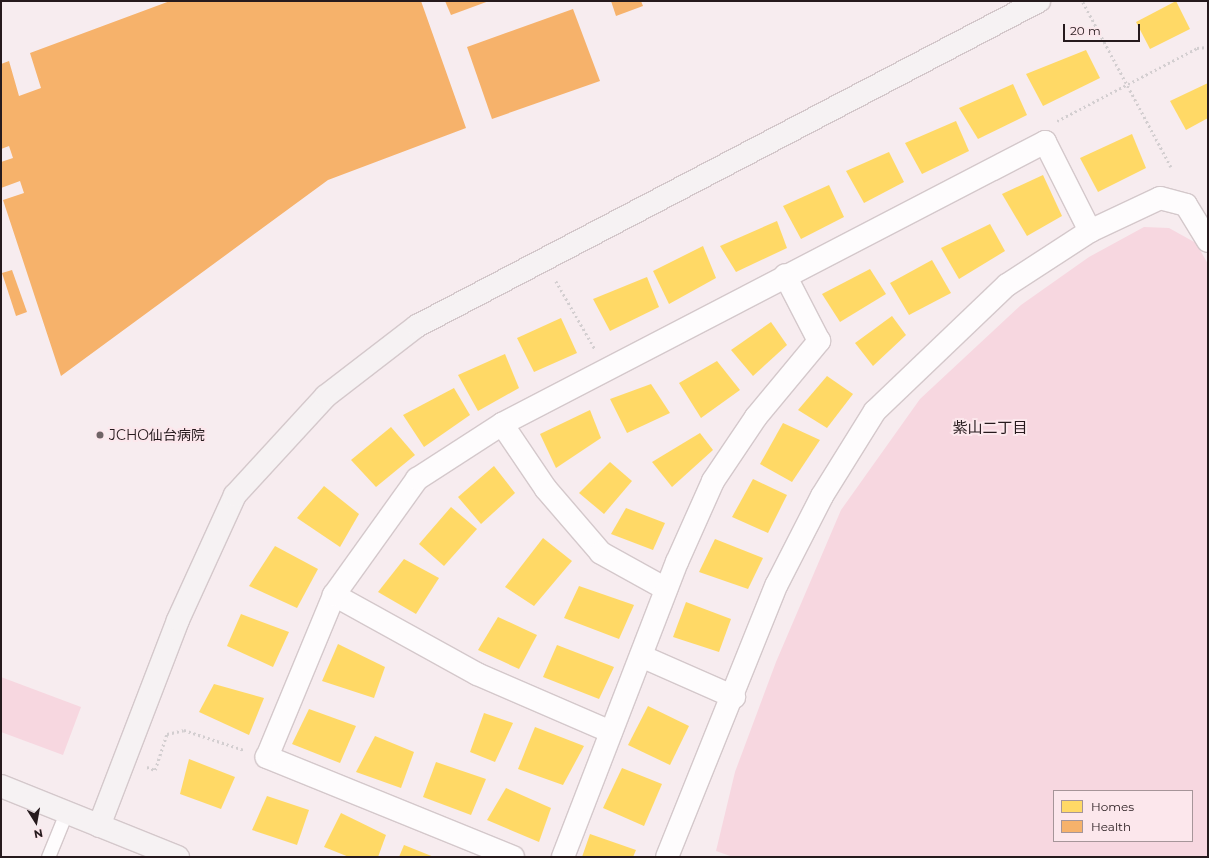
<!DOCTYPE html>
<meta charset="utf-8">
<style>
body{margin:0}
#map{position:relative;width:1209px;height:858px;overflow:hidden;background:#f7ecef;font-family:Montserrat,"Noto Sans JP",sans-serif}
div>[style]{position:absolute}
.green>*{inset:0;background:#f7d7e0}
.homes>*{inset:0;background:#ffd966}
.health>*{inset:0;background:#f6b26b}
.path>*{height:2.5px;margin-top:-1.25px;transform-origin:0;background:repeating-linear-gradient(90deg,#d3ced0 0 2px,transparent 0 5px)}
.roads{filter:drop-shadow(1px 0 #d4c8cb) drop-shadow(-1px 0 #d4c8cb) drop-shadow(0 1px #d4c8cb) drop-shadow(0 -1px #d4c8cb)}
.lane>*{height:13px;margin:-6.5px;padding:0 6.5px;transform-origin:6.5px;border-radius:6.5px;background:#fefcfd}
.street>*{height:22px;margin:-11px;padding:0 11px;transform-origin:11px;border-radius:11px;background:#fefcfd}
.secondary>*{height:22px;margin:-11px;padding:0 11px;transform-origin:11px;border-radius:11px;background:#f6f2f3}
.dots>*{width:11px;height:11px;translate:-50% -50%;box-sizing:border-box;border:2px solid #fce7ec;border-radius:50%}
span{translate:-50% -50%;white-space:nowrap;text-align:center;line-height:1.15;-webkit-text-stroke:4px #fce7ec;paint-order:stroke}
.poi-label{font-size:14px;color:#261a1d}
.left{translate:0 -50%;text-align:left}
.neighbourhood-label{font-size:15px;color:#261a1d}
.frame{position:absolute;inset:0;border:2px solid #261a1d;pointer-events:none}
.legend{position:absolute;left:1053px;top:790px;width:140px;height:52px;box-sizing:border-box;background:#fce7ec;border:1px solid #a69599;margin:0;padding:5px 7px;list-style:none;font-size:12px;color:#261a1d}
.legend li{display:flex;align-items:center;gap:8px;height:20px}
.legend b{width:20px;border:1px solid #a69599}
.north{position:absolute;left:16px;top:802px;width:40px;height:40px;-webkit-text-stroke:3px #fce7ec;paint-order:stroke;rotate:169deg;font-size:11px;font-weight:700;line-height:16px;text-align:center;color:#261a1d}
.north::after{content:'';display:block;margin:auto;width:14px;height:18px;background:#261a1d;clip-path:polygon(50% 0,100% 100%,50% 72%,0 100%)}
.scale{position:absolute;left:1063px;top:24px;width:77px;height:18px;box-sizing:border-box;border:2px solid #261a1d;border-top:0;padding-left:5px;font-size:12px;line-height:14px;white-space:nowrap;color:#261a1d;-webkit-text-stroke:3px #fce7ec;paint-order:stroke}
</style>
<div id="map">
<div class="green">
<i style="clip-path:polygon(evenodd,1144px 227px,1169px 228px,1196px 243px,1208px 264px,1208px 857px,733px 857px,716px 851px,735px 772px,776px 662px,841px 510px,920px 399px,1021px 305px,1089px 257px,1144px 227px,1054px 791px,1192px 791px,1192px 841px,1054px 841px,1054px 791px)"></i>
<i style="clip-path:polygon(1px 677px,81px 707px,63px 755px,1px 732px)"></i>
</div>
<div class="homes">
<i style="clip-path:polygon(1176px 1px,1190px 29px,1150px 49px,1136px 22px)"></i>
<i style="clip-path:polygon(1086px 50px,1100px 78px,1043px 106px,1026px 74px)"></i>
<i style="clip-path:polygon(1208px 83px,1208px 118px,1186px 130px,1170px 101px)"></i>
<i style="clip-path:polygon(1013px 84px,1027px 115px,978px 139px,959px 108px)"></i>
<i style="clip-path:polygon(956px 121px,969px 151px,922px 174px,905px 143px)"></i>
<i style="clip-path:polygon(1132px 134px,1146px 168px,1098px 192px,1080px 158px)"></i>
<i style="clip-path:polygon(889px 152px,904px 182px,864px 203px,846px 171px)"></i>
<i style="clip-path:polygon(1043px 175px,1062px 216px,1027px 236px,1002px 194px)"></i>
<i style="clip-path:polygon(829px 185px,844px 217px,801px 239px,783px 206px)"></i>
<i style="clip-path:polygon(777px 221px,787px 248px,736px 272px,720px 246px)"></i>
<i style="clip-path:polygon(990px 224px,1005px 251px,959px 279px,941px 248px)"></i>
<i style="clip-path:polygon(703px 246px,716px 278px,669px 304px,653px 271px)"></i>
<i style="clip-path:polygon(932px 260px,951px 293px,909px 315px,890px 283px)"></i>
<i style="clip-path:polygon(870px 269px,886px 294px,840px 322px,822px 294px)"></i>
<i style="clip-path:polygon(647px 277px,659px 307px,610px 331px,593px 299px)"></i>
<i style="clip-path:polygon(892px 316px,906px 335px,873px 366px,855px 343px)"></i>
<i style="clip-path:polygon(561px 318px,577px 353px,534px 372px,517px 338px)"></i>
<i style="clip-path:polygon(771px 322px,787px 345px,753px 376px,731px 350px)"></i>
<i style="clip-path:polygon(505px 354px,519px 388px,478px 411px,458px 375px)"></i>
<i style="clip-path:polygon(717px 361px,740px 390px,701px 418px,679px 383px)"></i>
<i style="clip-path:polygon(827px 376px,853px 394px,827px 428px,798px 410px)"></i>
<i style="clip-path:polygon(651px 384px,670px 413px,627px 433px,610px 399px)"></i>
<i style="clip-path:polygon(454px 388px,470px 415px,424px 447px,403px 415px)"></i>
<i style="clip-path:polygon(590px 410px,601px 438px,556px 468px,540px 434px)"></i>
<i style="clip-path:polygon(783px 423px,820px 440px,792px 482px,760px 464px)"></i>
<i style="clip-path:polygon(391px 427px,415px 455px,376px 487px,351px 460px)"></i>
<i style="clip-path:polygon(700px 433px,713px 450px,672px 487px,652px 462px)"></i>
<i style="clip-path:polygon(610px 462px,632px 481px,604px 514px,579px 493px)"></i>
<i style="clip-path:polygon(494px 466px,515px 493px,481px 524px,458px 497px)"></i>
<i style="clip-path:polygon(753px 479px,787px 495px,768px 533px,732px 517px)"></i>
<i style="clip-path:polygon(324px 486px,359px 514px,340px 547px,297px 518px)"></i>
<i style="clip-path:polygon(451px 507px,477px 529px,444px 566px,419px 544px)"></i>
<i style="clip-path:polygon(626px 508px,665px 523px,653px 550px,611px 534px)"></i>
<i style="clip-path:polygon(543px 538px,572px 561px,534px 606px,505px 587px)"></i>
<i style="clip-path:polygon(715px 539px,763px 558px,748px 589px,699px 572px)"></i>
<i style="clip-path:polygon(275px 546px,318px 569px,297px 608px,249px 586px)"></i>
<i style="clip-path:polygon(404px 559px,439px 578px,416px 614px,378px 592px)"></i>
<i style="clip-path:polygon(579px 586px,634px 605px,619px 639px,564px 618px)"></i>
<i style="clip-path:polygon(686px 602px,731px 619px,719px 652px,673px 637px)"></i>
<i style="clip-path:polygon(241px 614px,289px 632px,273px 667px,227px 646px)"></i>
<i style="clip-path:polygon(498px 617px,537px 635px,519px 669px,478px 650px)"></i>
<i style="clip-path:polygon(338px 644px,385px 667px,374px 698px,322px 681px)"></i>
<i style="clip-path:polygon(557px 645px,614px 667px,599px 699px,543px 677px)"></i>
<i style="clip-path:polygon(214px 684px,264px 698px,249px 735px,199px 712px)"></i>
<i style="clip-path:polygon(648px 706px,689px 726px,670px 765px,628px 745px)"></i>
<i style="clip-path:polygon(309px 709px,356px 726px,340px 763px,292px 744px)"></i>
<i style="clip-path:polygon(484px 713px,513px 723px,495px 762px,470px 752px)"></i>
<i style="clip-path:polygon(535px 727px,584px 746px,563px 785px,518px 769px)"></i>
<i style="clip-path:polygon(375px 736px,414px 752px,401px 788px,356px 772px)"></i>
<i style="clip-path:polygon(189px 759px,235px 777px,221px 809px,180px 794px)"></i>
<i style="clip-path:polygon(436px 762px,486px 779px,471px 815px,423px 797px)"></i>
<i style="clip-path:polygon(622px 768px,662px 784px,644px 826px,603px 808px)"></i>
<i style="clip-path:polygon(506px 788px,551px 808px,539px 842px,487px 820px)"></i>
<i style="clip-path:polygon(267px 796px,309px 810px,297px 845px,252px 830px)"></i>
<i style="clip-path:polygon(341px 813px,386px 835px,378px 857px,349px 857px,324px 847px)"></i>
<i style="clip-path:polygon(590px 834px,636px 850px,633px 857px,582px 857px)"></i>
<i style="clip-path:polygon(404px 845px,434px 857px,399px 857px)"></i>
</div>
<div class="health">
<i style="clip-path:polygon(170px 1px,421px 1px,466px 128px,328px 180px,61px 376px,3px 200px,24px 193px,20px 181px,1px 188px,1px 162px,13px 158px,9px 146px,1px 149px,1px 64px,9px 61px,19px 96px,41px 88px,30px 53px)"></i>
<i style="clip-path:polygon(445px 1px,489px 1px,451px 15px)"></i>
<i style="clip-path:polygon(611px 1px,641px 1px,643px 6px,616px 16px)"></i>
<i style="clip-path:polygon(573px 9px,600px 81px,492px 119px,467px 47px)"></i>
<i style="clip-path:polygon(12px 270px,27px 312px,16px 316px,2px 273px)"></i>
</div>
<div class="path">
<i style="left:1083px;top:2px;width:187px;rotate:61.9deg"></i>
<i style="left:1057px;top:121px;width:158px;rotate:-27.5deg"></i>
<i style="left:1197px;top:48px;width:11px;rotate:-5deg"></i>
<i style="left:556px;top:281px;width:78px;rotate:60.2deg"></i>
<i style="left:147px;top:767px;width:9px;rotate:21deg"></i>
<i style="left:155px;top:770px;width:38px;rotate:-72deg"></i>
<i style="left:167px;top:734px;width:17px;rotate:-13deg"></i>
<i style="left:184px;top:730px;width:63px;rotate:18.4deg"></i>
</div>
<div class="roads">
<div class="lane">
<i style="left:48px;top:857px;width:48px;rotate:-67.8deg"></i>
</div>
<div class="street">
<i style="left:502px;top:424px;width:78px;rotate:55.9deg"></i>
<i style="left:546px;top:489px;width:84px;rotate:49.3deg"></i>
<i style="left:601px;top:553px;width:74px;rotate:29deg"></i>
<i style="left:334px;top:595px;width:163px;rotate:28.9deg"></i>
<i style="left:477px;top:674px;width:146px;rotate:23.4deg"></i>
<i style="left:641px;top:656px;width:102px;rotate:23.8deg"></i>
<i style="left:513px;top:857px;width:266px;rotate:-157.9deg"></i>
<i style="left:267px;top:757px;width:175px;rotate:-67.5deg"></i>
<i style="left:334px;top:595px;width:143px;rotate:-54.4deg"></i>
<i style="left:417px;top:479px;width:101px;rotate:-32.9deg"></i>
<i style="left:502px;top:424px;width:612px;rotate:-27.44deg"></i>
<i style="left:1045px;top:142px;width:100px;rotate:63.2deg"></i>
<i style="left:563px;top:857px;width:316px;rotate:-68.9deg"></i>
<i style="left:677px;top:562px;width:89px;rotate:-66deg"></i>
<i style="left:713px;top:481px;width:77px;rotate:-56.1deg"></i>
<i style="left:756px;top:417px;width:99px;rotate:-50.3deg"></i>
<i style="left:819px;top:341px;width:74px;rotate:-117.3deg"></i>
<i style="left:667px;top:857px;width:294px;rotate:-68.1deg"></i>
<i style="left:777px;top:584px;width:99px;rotate:-62.9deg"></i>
<i style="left:822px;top:496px;width:100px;rotate:-58.1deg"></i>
<i style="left:875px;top:411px;width:182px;rotate:-43.7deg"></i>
<i style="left:1007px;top:285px;width:99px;rotate:-33deg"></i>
<i style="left:1090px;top:231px;width:77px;rotate:-25.2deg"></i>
<i style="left:1160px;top:198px;width:27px;rotate:15deg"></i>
<i style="left:1186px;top:205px;width:42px;rotate:58.6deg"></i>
</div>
<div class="secondary">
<i style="left:1px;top:786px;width:191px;rotate:21.9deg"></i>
<i style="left:99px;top:826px;width:221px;rotate:-69deg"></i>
<i style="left:178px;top:620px;width:137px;rotate:-65.5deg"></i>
<i style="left:235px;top:495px;width:134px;rotate:-47.4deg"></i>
<i style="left:326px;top:396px;width:115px;rotate:-37.6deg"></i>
<i style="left:417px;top:326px;width:702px;rotate:-27.59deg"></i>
</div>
</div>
<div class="dots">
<i style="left:100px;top:435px;background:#6f6466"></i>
</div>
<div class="poi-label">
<span class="left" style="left:109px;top:435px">JCHO仙台病院</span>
</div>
<div class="neighbourhood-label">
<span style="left:990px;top:428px">紫山二丁目</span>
</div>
<div class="frame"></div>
<ul class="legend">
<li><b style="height:11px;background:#ffd966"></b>Homes</li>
<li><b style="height:11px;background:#f6b26b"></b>Health</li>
</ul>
<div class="north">N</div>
<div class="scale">20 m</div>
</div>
